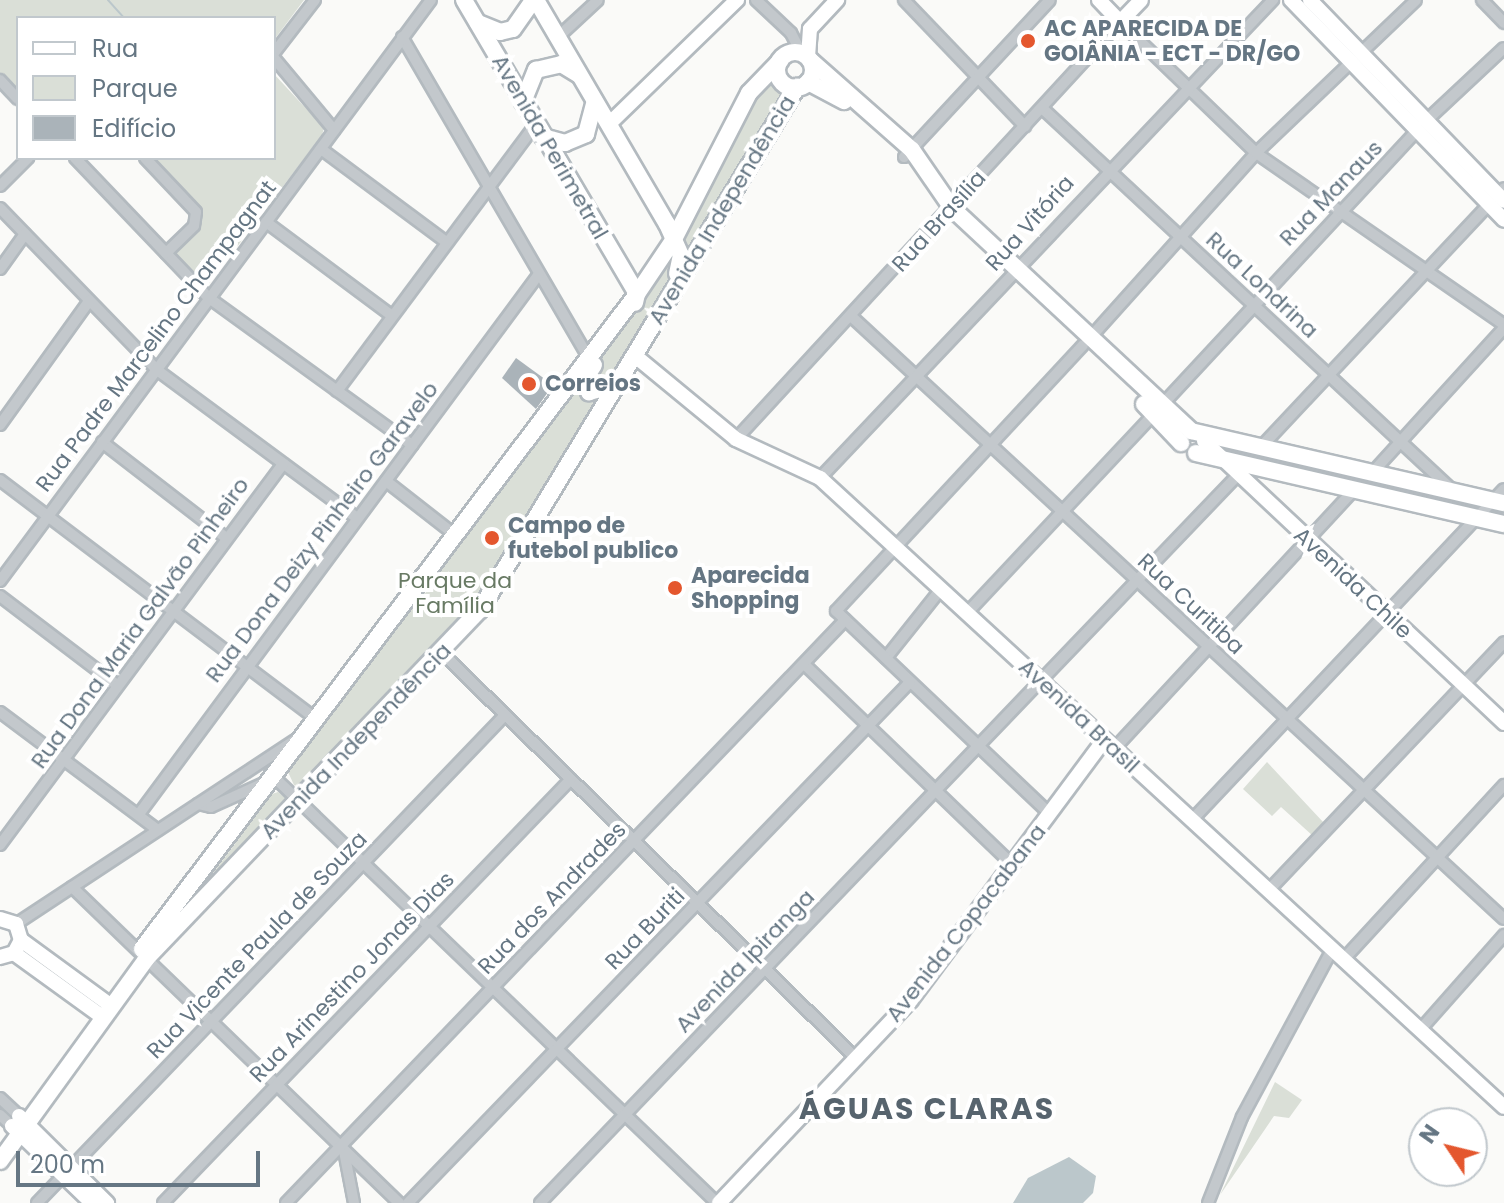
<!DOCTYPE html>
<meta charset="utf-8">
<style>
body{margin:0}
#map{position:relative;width:1504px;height:1203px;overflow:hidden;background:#fafaf8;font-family:Poppins,sans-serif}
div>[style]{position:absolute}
.green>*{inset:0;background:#dadfd7}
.water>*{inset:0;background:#bbc7cb}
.stream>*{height:2px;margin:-1px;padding:0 1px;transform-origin:1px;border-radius:1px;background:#bbc7cb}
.building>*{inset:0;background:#aab3b9}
.roads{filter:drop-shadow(2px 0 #b3babf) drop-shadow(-2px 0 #b3babf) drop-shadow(0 2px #b3babf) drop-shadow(0 -2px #b3babf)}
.street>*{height:10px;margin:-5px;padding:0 5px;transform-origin:5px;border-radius:5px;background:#c3c8cc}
.secondary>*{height:14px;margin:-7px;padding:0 7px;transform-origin:7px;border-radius:7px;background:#fff}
.primary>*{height:16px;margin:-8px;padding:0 8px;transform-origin:8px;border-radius:8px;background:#fff}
.primary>.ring{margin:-8px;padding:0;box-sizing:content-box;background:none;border:16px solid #fff;border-radius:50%}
.dots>*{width:22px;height:22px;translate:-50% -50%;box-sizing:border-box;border:4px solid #fff;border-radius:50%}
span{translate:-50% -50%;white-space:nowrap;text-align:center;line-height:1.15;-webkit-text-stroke:8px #fff;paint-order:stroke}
.poi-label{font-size:22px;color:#657683;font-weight:700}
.left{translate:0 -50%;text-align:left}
.street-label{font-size:22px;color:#657683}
.park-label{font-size:22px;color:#687a64}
.district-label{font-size:30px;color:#57646e;font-weight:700;letter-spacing:2px}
.legend{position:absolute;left:16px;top:16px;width:260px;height:144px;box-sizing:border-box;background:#fff;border:2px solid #c1c8cd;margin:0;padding:10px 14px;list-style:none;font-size:24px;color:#657683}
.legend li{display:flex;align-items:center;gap:16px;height:40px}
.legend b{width:40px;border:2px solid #c1c8cd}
.north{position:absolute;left:1408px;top:1107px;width:80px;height:80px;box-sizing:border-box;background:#fff;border:2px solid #c1c8cd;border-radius:50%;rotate:305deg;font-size:22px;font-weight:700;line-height:32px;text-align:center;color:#657683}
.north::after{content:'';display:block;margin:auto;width:28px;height:36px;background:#e4572e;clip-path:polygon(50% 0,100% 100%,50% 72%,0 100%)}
.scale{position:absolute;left:16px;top:1151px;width:244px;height:36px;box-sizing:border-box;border:4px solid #657683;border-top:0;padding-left:10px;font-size:24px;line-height:28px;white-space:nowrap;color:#657683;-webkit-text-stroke:6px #fff;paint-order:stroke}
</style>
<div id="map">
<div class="green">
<i style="clip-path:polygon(0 0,304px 0,274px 40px,274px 18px,18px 18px,18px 97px,0 78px)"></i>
<i style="clip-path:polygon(274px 74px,324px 128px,322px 135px,205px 289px,172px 254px,199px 227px,201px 210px,150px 158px,274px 158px)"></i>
<i style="clip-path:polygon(774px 75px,786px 91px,685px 262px,680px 240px,751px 102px)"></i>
<i style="clip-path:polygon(666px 264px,673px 274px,629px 356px,599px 390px,589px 376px)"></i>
<i style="clip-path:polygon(578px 382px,586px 396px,600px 399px,477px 608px,300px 788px,294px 785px,288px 772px)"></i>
<i style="clip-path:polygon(1267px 762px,1324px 823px,1313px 836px,1281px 807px,1272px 816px,1243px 789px)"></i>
<i style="clip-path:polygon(278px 792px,289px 801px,183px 913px,272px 794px)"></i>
<i style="clip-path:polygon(1275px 1082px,1302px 1100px,1289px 1118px,1274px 1116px,1220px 1195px)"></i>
</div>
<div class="water">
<i style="clip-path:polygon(1069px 1157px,1096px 1176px,1093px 1193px,1083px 1203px,1013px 1203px,1028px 1178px)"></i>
</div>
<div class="stream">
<i style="left:108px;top:0;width:24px;rotate:48deg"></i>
</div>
<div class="building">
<i style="clip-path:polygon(516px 358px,553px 385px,536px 409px,502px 378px)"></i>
</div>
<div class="roads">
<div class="street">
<i style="left:756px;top:0;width:48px;rotate:43.3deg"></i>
<i style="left:791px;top:33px;width:22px;rotate:63deg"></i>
<i style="left:904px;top:0;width:175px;rotate:46.2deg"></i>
<i style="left:1482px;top:0;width:32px;rotate:46deg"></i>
<i style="left:402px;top:37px;width:371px;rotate:59.8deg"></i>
<i style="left:558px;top:37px;width:54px;rotate:-42.8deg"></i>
<i style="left:274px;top:53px;width:67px;rotate:-52.3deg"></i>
<i style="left:274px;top:58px;width:94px;rotate:50.2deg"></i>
<i style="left:0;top:80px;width:26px;rotate:47deg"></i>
<i style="left:1042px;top:108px;width:558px;rotate:42.96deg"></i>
<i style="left:321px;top:149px;width:156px;rotate:36.6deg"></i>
<i style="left:904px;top:157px;width:214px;rotate:-47.1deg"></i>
<i style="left:75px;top:158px;width:194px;rotate:46.3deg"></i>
<i style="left:209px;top:298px;width:251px;rotate:35.9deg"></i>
<i style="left:145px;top:158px;width:74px;rotate:46.6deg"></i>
<i style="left:196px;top:212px;width:14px;rotate:98deg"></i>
<i style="left:194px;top:226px;width:39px;rotate:136deg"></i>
<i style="left:0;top:186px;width:40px;rotate:-45deg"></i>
<i style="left:0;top:208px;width:226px;rotate:45.9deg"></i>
<i style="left:157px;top:370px;width:249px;rotate:36.5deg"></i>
<i style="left:266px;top:222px;width:157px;rotate:36.7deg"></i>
<i style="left:0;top:269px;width:43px;rotate:-54.5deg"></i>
<i style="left:852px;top:317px;width:887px;rotate:42.72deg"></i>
<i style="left:1090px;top:338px;width:249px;rotate:-48.1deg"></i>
<i style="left:1256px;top:153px;width:221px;rotate:-43.7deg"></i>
<i style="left:337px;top:391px;width:332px;rotate:-53.3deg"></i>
<i style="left:1161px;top:406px;width:391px;rotate:-47.1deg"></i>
<i style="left:1427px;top:120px;width:105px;rotate:-43.1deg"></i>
<i style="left:0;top:425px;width:153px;rotate:-54.3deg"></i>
<i style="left:736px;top:439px;width:567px;rotate:-47.36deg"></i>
<i style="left:1120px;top:22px;width:189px;rotate:43.9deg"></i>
<i style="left:1256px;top:153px;width:302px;rotate:34.7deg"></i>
<i style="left:102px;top:442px;width:157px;rotate:37.7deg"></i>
<i style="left:1261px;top:447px;width:355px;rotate:-46.8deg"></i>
<i style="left:1372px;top:473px;width:196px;rotate:-47.7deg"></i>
<i style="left:820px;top:478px;width:659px;rotate:-46.54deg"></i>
<i style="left:0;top:480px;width:398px;rotate:37.1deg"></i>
<i style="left:386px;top:481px;width:88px;rotate:38deg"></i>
<i style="left:0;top:581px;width:723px;rotate:-53.43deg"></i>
<i style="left:0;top:596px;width:147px;rotate:37.3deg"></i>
<i style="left:967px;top:613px;width:273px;rotate:-46.8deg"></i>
<i style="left:442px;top:653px;width:581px;rotate:44.37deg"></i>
<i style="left:886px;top:658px;width:88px;rotate:-51.4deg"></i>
<i style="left:804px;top:664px;width:289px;rotate:43.9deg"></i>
<i style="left:0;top:712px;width:197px;rotate:36.8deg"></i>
<i style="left:1114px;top:749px;width:355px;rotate:-47.2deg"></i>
<i style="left:198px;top:804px;width:13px;rotate:13deg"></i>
<i style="left:211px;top:807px;width:70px;rotate:-24.4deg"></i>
<i style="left:275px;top:778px;width:613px;rotate:43.88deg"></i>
<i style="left:139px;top:814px;width:672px;rotate:-53.47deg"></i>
<i style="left:1050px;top:814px;width:295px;rotate:-136.5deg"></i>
<i style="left:836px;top:611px;width:363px;rotate:-47.1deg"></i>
<i style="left:1191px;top:821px;width:456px;rotate:-46.7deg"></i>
<i style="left:0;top:845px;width:475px;rotate:-53.4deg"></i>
<i style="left:72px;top:887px;width:455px;rotate:44deg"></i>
<i style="left:1268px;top:891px;width:343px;rotate:-46.5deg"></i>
<i style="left:16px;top:924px;width:334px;rotate:-33.4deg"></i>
<i style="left:1343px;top:960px;width:238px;rotate:-47.4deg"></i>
<i style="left:1420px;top:1030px;width:127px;rotate:-48.5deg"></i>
<i style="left:0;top:1098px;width:26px;rotate:43deg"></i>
<i style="left:0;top:1115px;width:16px;rotate:43deg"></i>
<i style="left:344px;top:1151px;width:53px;rotate:79.1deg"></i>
<i style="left:37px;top:1203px;width:676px;rotate:-46.2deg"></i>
<i style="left:163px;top:1203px;width:588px;rotate:-46.1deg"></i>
<i style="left:286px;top:1203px;width:808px;rotate:-46.2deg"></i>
<i style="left:408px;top:1203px;width:723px;rotate:-46.06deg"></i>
<i style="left:540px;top:1203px;width:1009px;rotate:-46.21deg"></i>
<i style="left:1208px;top:1203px;width:92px;rotate:-68.4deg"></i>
<i style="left:1242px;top:1117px;width:190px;rotate:-61.7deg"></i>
</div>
<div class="secondary">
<i style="left:1099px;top:0;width:30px;rotate:46deg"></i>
<i style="left:1120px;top:22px;width:30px;rotate:-46deg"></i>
<i style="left:1291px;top:0;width:306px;rotate:45.9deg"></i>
<i style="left:1310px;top:0;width:279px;rotate:46deg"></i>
<i style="left:808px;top:57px;width:28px;rotate:-86deg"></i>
<i style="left:810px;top:29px;width:40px;rotate:-47deg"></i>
<i style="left:610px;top:123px;width:177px;rotate:-44.1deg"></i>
<i style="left:634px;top:355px;width:132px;rotate:39.5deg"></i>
<i style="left:736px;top:439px;width:93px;rotate:24.9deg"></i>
<i style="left:820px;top:478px;width:929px;rotate:42.6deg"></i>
<i style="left:1204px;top:441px;width:412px;rotate:43.2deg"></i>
<i style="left:0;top:919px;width:17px;rotate:17deg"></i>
<i style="left:16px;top:924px;width:17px;rotate:73deg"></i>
<i style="left:21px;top:940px;width:15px;rotate:118deg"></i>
<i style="left:14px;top:953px;width:15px;rotate:164deg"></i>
<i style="left:21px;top:940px;width:110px;rotate:36.1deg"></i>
<i style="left:14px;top:953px;width:107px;rotate:35.9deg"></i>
<i style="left:19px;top:1116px;width:124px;rotate:44.7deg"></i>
<i style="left:12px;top:1126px;width:111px;rotate:43.9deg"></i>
<i style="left:719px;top:1203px;width:279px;rotate:-46.6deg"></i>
<i style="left:911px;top:1000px;width:324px;rotate:-53.4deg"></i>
</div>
<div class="primary">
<i style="left:464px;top:0;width:341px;rotate:59.5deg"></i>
<i style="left:637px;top:294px;width:9px;rotate:103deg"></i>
<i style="left:536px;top:0;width:259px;rotate:59.7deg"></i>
<i style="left:667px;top:224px;width:34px;rotate:66deg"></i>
<i style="left:681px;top:255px;width:19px;rotate:102deg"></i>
<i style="left:478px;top:23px;width:24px;rotate:22deg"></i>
<i style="left:500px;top:32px;width:13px;rotate:-13deg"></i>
<i style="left:513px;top:29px;width:35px;rotate:-55deg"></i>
<i class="ring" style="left:777px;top:52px;width:20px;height:20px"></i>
<i style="left:810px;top:60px;width:136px;rotate:41.4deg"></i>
<i style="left:912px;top:150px;width:70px;rotate:55.4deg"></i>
<i style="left:952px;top:208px;width:327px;rotate:43deg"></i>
<i style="left:1191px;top:431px;width:321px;rotate:13deg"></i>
<i style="left:808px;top:82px;width:41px;rotate:27.8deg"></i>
<i style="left:523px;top:102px;width:35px;rotate:-68deg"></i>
<i style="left:536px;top:70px;width:26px;rotate:-13deg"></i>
<i style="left:561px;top:64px;width:21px;rotate:31deg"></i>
<i style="left:543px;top:137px;width:23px;rotate:15deg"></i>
<i style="left:565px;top:143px;width:23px;rotate:-23deg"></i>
<i style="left:586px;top:134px;width:34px;rotate:-75deg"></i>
<i style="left:594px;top:365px;width:17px;rotate:123deg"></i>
<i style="left:585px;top:379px;width:14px;rotate:73deg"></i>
<i style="left:589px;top:392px;width:27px;rotate:-15deg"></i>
<i style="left:1144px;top:404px;width:54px;rotate:46.5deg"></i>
<i style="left:1196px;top:453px;width:316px;rotate:13deg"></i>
<i style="left:142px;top:949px;width:821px;rotate:-52.92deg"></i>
<i style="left:637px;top:294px;width:66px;rotate:-56.1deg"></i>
<i style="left:674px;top:239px;width:164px;rotate:-62.8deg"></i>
<i style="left:749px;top:93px;width:45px;rotate:-45.9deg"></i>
<i style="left:0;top:1161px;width:249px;rotate:-54.1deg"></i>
<i style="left:146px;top:959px;width:483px;rotate:-46.3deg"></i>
<i style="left:480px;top:610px;width:612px;rotate:-58.78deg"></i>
</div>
</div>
<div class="dots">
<i style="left:1028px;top:41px;background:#e4572e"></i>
<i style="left:529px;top:384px;background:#e4572e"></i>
<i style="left:492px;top:538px;background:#e4572e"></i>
<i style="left:675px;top:588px;background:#e4572e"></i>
</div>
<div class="poi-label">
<span class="left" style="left:1044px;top:41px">AC APARECIDA DE<br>GOIÂNIA - ECT - DR/GO</span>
<span class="left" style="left:545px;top:384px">Correios</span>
<span class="left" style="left:508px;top:538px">Campo de<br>futebol publico</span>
<span class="left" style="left:691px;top:588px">Aparecida<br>Shopping</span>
</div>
<div class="street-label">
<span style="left:550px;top:147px;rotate:60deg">Avenida Perimetral</span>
<span style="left:1331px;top:193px;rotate:-46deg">Rua Manaus</span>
<span style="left:722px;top:210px;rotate:-59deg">Avenida Independência</span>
<span style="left:939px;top:221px;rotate:-48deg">Rua Brasília</span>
<span style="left:1030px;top:223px;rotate:-48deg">Rua Vitória</span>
<span style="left:1262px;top:285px;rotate:43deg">Rua Londrina</span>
<span style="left:156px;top:336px;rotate:-53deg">Rua Padre Marcelino Champagnat</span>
<span style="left:322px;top:532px;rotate:-53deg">Rua Dona Deizy Pinheiro Garavelo</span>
<span style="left:1353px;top:583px;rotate:43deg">Avenida Chile</span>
<span style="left:1191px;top:604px;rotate:43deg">Rua Curitiba</span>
<span style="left:140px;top:623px;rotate:-54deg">Rua Dona Maria Galvão Pinheiro</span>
<span style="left:1079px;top:716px;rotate:43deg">Avenida Brasil</span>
<span style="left:356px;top:741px;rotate:-46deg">Avenida Independência</span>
<span style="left:552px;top:898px;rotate:-46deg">Rua dos Andrades</span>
<span style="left:966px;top:923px;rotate:-52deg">Avenida Copacabana</span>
<span style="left:645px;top:929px;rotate:-46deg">Rua Buriti</span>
<span style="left:257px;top:945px;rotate:-46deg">Rua Vicente Paula de Souza</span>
<span style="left:745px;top:961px;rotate:-46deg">Avenida Ipiranga</span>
<span style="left:352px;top:977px;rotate:-46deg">Rua Arinestino Jonas Dias</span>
</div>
<div class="park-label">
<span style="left:455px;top:593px">Parque da<br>Família</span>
</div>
<div class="district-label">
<span style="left:927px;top:1109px">ÁGUAS CLARAS</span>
</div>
<ul class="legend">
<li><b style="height:10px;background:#fff"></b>Rua</li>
<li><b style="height:22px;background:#dadfd7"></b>Parque</li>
<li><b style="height:22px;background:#aab3b9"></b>Edifício</li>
</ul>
<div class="north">N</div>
<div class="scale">200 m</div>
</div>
